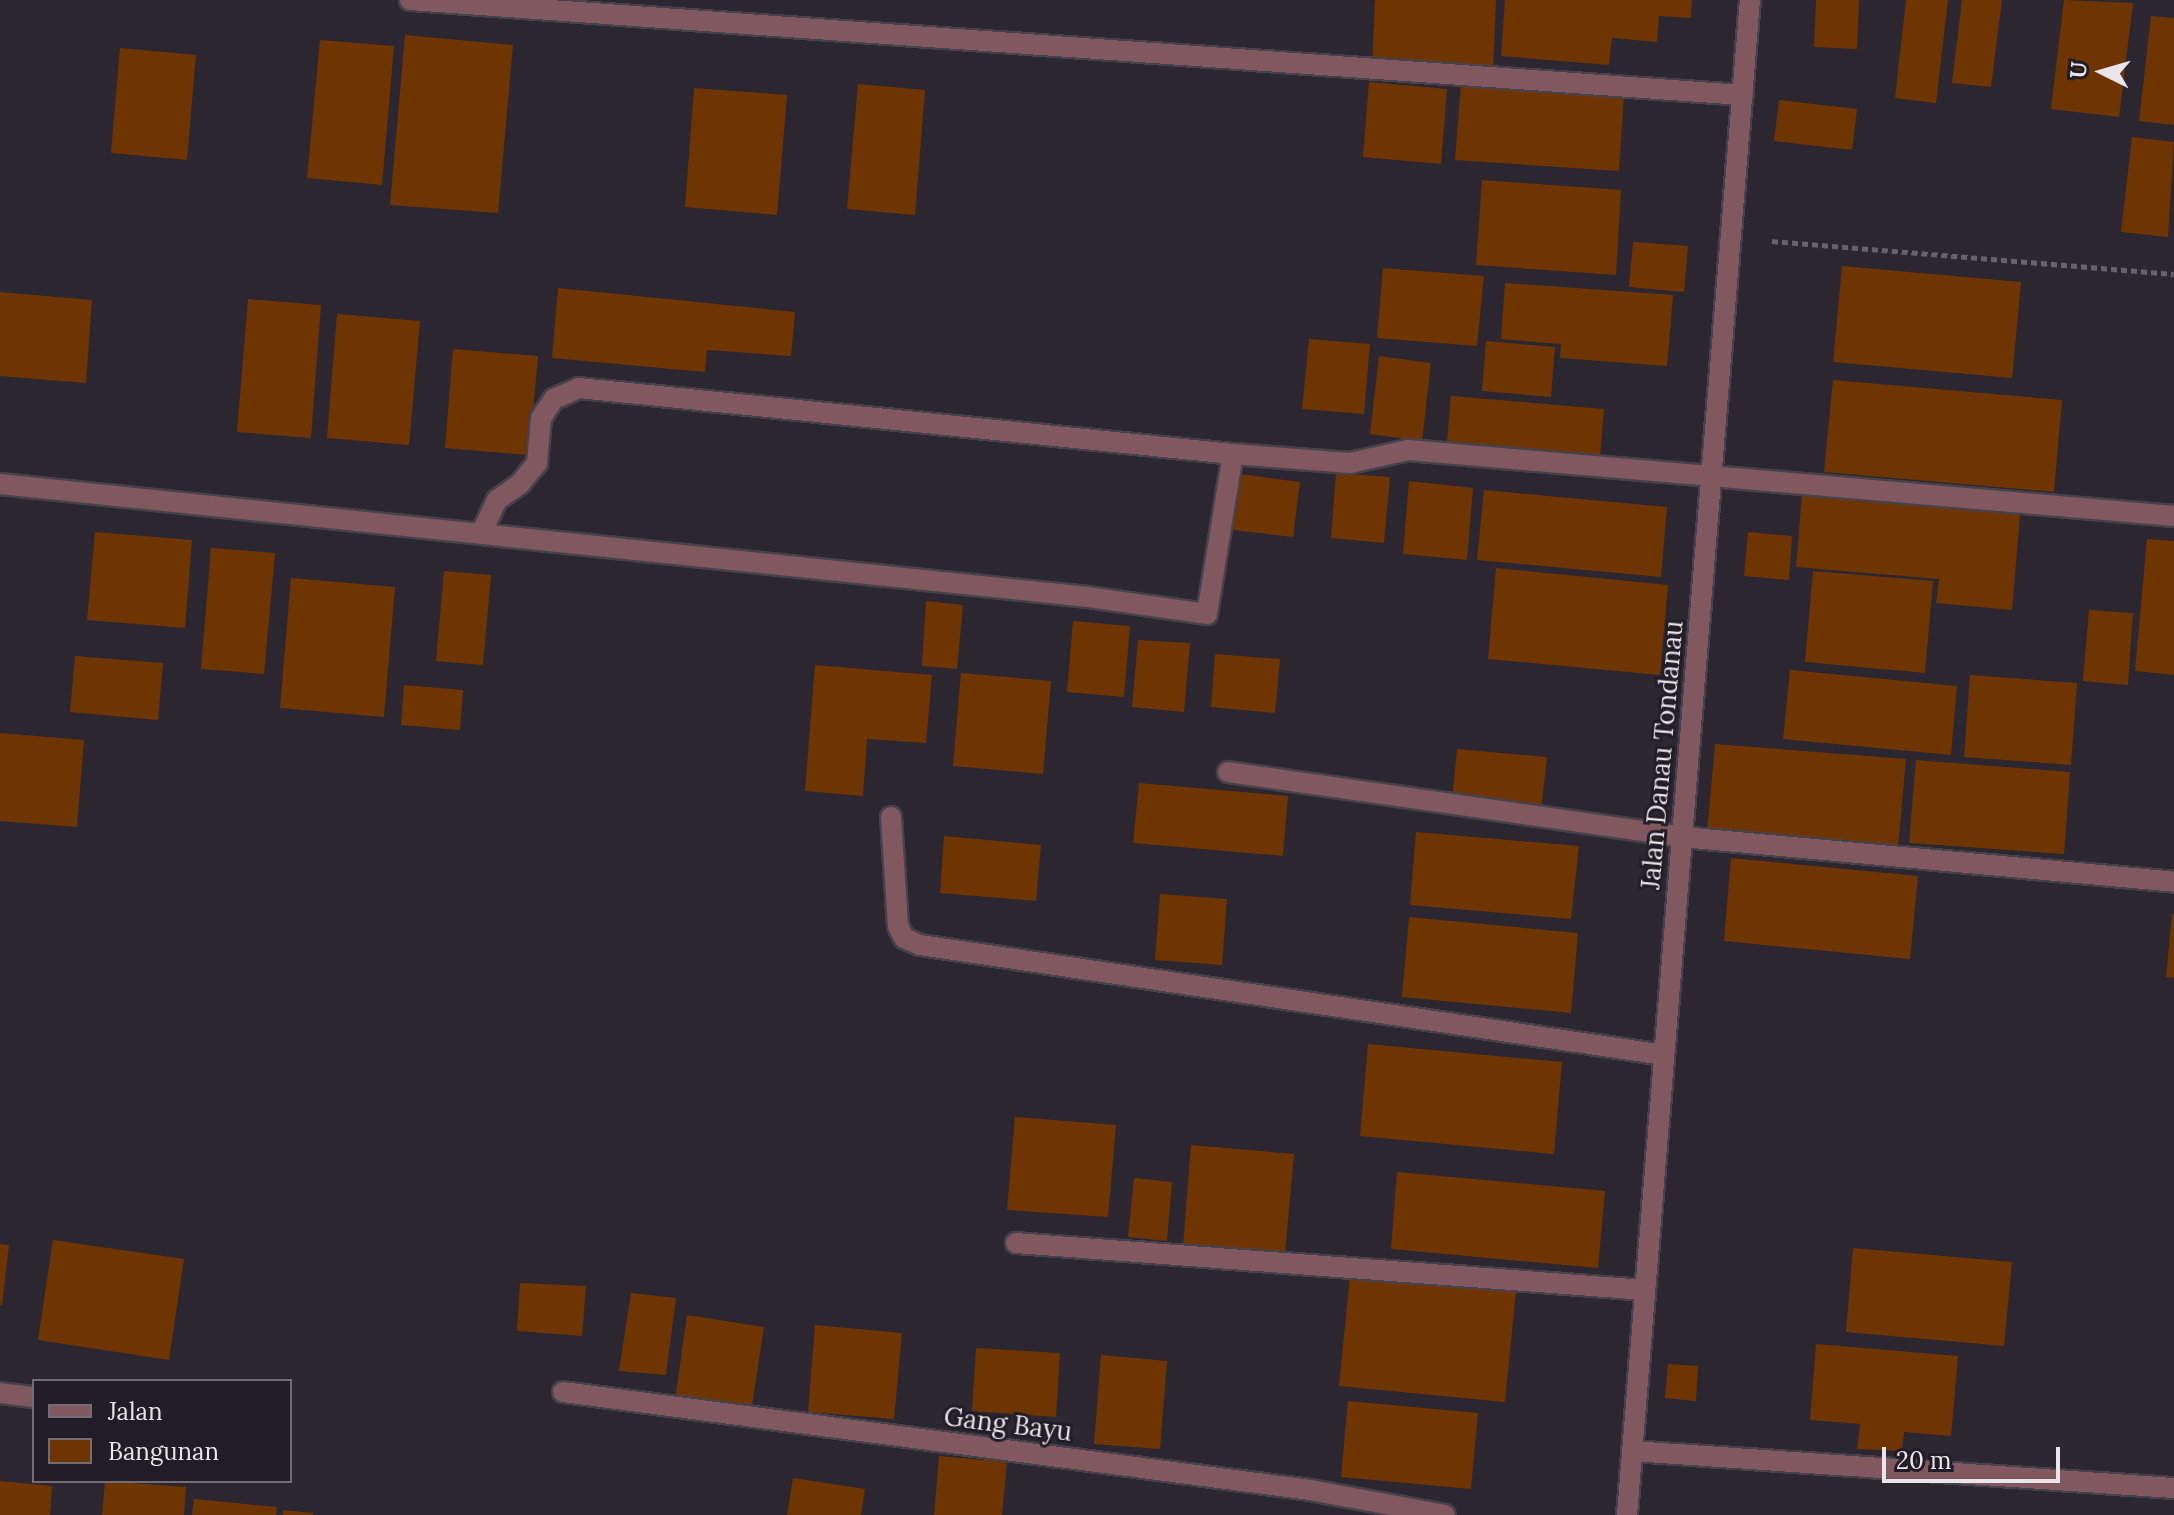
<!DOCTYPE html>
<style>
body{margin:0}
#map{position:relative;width:2174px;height:1515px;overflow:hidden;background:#2c2630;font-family:Lora,serif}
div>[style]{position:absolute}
.building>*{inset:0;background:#6e3503}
.path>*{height:5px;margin-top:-2.5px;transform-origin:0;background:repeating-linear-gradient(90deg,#67616a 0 6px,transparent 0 10px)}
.roads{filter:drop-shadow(2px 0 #46414a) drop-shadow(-2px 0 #46414a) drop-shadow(0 2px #46414a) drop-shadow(0 -2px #46414a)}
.minor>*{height:20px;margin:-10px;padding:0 10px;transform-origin:10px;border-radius:10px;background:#81585f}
span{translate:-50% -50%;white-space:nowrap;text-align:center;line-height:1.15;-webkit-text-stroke:6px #221c26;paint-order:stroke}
.street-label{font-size:26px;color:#e9e5eb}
.legend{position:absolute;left:32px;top:1379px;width:260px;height:104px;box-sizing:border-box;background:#221c26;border:2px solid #726c75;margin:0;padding:10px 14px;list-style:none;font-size:24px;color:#e9e5eb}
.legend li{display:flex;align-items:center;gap:16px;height:40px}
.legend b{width:40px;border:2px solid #726c75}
.north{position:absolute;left:2062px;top:32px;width:80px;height:80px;-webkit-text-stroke:6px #221c26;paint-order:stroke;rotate:275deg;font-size:22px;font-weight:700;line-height:32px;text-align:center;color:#e9e5eb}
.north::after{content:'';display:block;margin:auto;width:28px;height:36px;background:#e9e5eb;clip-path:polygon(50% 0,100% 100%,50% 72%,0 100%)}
.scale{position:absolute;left:1882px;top:1447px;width:178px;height:36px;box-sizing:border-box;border:4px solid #e9e5eb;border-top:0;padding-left:10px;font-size:24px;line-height:28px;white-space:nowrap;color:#e9e5eb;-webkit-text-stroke:6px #221c26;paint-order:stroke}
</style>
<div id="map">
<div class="building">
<i style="clip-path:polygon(1375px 0,1496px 0,1493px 72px,1372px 66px)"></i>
<i style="clip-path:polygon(1505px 0,1692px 0,1691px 18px,1659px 16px,1657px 42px,1612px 38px,1609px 65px,1501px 56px)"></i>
<i style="clip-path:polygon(1816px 0,1859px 0,1857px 49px,1814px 47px)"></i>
<i style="clip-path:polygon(1906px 0,1948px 0,1936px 103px,1895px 98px)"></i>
<i style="clip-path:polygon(1962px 0,2002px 0,1991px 87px,1952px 83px)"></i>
<i style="clip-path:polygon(2064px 0,2133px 3px,2119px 117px,2051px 109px)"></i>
<i style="clip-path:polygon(2151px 16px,2174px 18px,2174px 125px,2139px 121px)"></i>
<i style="clip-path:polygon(405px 35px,513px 45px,498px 213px,390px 205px)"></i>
<i style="clip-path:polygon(320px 40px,394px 46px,382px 185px,307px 178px)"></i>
<i style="clip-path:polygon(120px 48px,196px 55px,187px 160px,111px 153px)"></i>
<i style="clip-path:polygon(1369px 82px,1447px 89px,1441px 164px,1363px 157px)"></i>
<i style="clip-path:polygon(858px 84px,925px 90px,915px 215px,847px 209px)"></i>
<i style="clip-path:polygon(1461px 84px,1624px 95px,1619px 171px,1455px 160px)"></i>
<i style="clip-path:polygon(694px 88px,787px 95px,777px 215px,685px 207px)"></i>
<i style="clip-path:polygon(1779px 100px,1857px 109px,1852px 150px,1774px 141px)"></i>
<i style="clip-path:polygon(2132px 137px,2174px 142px,2168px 237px,2121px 232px)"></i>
<i style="clip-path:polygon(1482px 180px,1621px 190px,1616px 275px,1476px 265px)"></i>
<i style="clip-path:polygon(1633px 242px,1688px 246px,1684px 292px,1629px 287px)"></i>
<i style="clip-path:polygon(1842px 266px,2021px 282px,2012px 378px,1833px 362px)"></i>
<i style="clip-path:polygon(1383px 268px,1484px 276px,1477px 346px,1377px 338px)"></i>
<i style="clip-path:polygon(1505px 283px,1673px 295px,1667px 366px,1560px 358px,1561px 344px,1501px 339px)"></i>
<i style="clip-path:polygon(558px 288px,795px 312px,791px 356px,707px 350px,705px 372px,552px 358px)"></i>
<i style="clip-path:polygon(0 292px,92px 300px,86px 383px,0 376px)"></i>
<i style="clip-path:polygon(248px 299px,321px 305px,311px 438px,237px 432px)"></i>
<i style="clip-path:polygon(337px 314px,420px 321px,409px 445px,327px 438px)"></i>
<i style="clip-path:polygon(1309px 339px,1370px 344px,1364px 414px,1302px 409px)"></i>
<i style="clip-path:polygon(1486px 341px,1555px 347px,1551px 397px,1482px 391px)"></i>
<i style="clip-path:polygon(453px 349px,538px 356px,529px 455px,445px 448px)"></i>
<i style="clip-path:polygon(1379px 356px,1431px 363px,1422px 441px,1370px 434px)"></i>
<i style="clip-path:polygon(1833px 380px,2062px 400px,2054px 492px,1824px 472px)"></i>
<i style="clip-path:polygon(1451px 396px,1604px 409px,1600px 456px,1447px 442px)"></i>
<i style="clip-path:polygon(1336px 473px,1390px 477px,1384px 543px,1331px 538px)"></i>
<i style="clip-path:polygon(1240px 474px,1300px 482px,1293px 537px,1233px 530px)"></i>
<i style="clip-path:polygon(1409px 481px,1473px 488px,1467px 560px,1403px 554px)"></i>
<i style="clip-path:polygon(1484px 490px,1667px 507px,1661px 577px,1477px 560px)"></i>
<i style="clip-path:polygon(1802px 495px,2020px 515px,2012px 610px,1936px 603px,1939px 579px,1796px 567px)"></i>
<i style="clip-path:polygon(95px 532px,192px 540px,185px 628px,87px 620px)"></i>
<i style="clip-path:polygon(1748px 532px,1792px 536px,1789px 580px,1744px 576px)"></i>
<i style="clip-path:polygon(2147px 539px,2174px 541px,2174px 675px,2135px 671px)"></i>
<i style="clip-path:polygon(211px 548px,275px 553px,264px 674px,201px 669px)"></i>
<i style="clip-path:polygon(1496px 568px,1668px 585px,1660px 675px,1488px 659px)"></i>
<i style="clip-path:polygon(444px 571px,491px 575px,483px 665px,436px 661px)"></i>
<i style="clip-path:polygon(1813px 571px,1933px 581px,1925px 673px,1805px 662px)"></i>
<i style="clip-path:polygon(291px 578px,395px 587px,384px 717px,280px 708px)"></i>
<i style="clip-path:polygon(926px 601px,963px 605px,957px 669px,922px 666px)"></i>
<i style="clip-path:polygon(2089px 610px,2133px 613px,2128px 685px,2083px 681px)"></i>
<i style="clip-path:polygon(1073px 621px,1130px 626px,1124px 697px,1067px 692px)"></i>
<i style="clip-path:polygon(1138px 640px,1190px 643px,1184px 712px,1132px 707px)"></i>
<i style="clip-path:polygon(1215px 654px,1280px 659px,1275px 713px,1211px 707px)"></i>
<i style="clip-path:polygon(75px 656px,163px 663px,158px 720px,70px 712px)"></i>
<i style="clip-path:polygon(815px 665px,932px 675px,926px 743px,867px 739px,863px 796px,805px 791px)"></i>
<i style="clip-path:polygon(1790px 670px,1957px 686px,1951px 755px,1783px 739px)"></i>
<i style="clip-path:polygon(961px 673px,1051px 681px,1043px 774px,953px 766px)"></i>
<i style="clip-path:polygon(1970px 675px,2077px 683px,2071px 765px,1964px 757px)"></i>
<i style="clip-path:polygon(404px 685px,463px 690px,460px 730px,401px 725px)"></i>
<i style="clip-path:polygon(0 733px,84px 740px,77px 827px,0 821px)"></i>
<i style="clip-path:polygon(1715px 744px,1906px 759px,1898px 848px,1707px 832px)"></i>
<i style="clip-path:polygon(1457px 749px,1547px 757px,1541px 810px,1452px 801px)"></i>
<i style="clip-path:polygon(1916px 760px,2070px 772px,2064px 854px,1909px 843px)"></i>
<i style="clip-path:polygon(1139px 783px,1288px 796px,1283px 856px,1133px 843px)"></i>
<i style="clip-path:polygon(1416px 832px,1579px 846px,1571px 919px,1410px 905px)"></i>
<i style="clip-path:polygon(944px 836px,1041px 845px,1036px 901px,940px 893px)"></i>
<i style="clip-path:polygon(1731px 858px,1918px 876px,1910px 959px,1724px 941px)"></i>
<i style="clip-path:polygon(1160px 894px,1227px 899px,1222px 965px,1155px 960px)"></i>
<i style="clip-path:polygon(2172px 914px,2174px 914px,2174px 978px,2166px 977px)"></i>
<i style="clip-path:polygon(1409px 917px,1578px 933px,1571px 1013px,1402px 997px)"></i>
<i style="clip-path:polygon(1368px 1044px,1562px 1062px,1554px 1154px,1360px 1136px)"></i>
<i style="clip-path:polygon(1015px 1117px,1116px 1125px,1108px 1217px,1007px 1210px)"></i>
<i style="clip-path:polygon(1191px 1145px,1294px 1154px,1285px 1254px,1183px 1246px)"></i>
<i style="clip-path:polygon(1397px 1172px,1605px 1191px,1598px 1268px,1391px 1249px)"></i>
<i style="clip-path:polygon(1134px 1178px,1172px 1182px,1167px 1241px,1128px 1237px)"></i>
<i style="clip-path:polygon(53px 1240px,184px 1259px,169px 1360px,38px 1340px)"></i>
<i style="clip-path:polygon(0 1244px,9px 1245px,2px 1305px,0 1305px)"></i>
<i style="clip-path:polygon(1853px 1248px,2012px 1262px,2004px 1346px,1846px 1332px)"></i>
<i style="clip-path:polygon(1350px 1276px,1516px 1292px,1505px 1402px,1339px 1386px)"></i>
<i style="clip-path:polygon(520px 1283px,586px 1286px,582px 1336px,517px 1331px)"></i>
<i style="clip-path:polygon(631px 1293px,676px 1298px,666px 1375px,619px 1371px)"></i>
<i style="clip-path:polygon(687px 1315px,764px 1327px,751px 1412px,675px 1400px)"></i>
<i style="clip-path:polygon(815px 1325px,902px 1333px,894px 1419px,808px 1412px)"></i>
<i style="clip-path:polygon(1816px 1344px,1958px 1356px,1951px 1436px,1904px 1432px,1902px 1451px,1857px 1449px,1860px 1424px,1810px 1420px)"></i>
<i style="clip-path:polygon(976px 1348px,1060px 1353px,1056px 1417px,972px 1411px)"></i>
<i style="clip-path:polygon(1101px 1355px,1167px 1361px,1160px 1449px,1094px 1444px)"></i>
<i style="clip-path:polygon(1668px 1364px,1698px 1366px,1696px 1401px,1665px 1398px)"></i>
<i style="clip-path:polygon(1348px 1401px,1478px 1413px,1471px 1489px,1341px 1477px)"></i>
<i style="clip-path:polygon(939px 1456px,1007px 1462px,1002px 1515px,934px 1515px)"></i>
<i style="clip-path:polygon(793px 1478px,865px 1489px,861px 1515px,787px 1515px)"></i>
<i style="clip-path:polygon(0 1481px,52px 1486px,50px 1515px,0 1515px)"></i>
<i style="clip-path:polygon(105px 1481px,186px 1487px,184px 1515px,102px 1515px)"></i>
<i style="clip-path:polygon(194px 1499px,277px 1507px,276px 1515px,192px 1515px)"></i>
<i style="clip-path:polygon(283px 1510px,313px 1513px,313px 1515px,283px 1515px)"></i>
</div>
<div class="path">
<i style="left:1772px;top:241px;width:403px;rotate:4.7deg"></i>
</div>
<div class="roads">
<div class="minor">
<i style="left:410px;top:0;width:1336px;rotate:4.08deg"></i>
<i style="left:0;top:484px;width:1094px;rotate:5.93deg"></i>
<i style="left:1088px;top:597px;width:120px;rotate:8.1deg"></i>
<i style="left:1207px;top:614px;width:162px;rotate:-80.8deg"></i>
<i style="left:482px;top:532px;width:35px;rotate:-65deg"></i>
<i style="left:497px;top:500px;width:28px;rotate:-35deg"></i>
<i style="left:520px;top:484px;width:27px;rotate:-51deg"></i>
<i style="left:537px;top:463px;width:45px;rotate:-84.9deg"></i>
<i style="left:541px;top:418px;width:23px;rotate:-56deg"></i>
<i style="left:554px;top:399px;width:27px;rotate:-24deg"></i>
<i style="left:579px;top:388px;width:657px;rotate:5.76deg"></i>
<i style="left:1233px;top:454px;width:117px;rotate:4.4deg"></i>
<i style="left:1350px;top:463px;width:59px;rotate:-12.6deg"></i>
<i style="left:1408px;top:450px;width:769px;rotate:4.92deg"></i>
<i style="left:1228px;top:772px;width:459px;rotate:8.1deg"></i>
<i style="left:1682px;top:837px;width:494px;rotate:5.2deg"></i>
<i style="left:891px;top:817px;width:109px;rotate:86.3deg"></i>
<i style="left:898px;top:926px;width:13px;rotate:63deg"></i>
<i style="left:904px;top:938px;width:17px;rotate:24deg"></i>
<i style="left:920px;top:945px;width:752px;rotate:8.41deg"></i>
<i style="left:1016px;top:1243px;width:631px;rotate:4.27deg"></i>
<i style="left:563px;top:1392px;width:753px;rotate:7.47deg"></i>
<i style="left:1310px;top:1490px;width:137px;rotate:10.5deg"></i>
<i style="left:0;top:1393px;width:34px;rotate:7deg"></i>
<i style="left:1632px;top:1451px;width:543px;rotate:3.91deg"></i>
<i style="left:1627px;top:1515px;width:1520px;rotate:-85.36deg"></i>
</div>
</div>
<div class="street-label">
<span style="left:1662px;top:755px;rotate:-85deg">Jalan Danau Tondanau</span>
<span style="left:1008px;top:1424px;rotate:7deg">Gang Bayu</span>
</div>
<ul class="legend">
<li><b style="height:10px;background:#81585f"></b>Jalan</li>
<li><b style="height:22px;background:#6e3503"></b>Bangunan</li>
</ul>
<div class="north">U</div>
<div class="scale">20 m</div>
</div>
